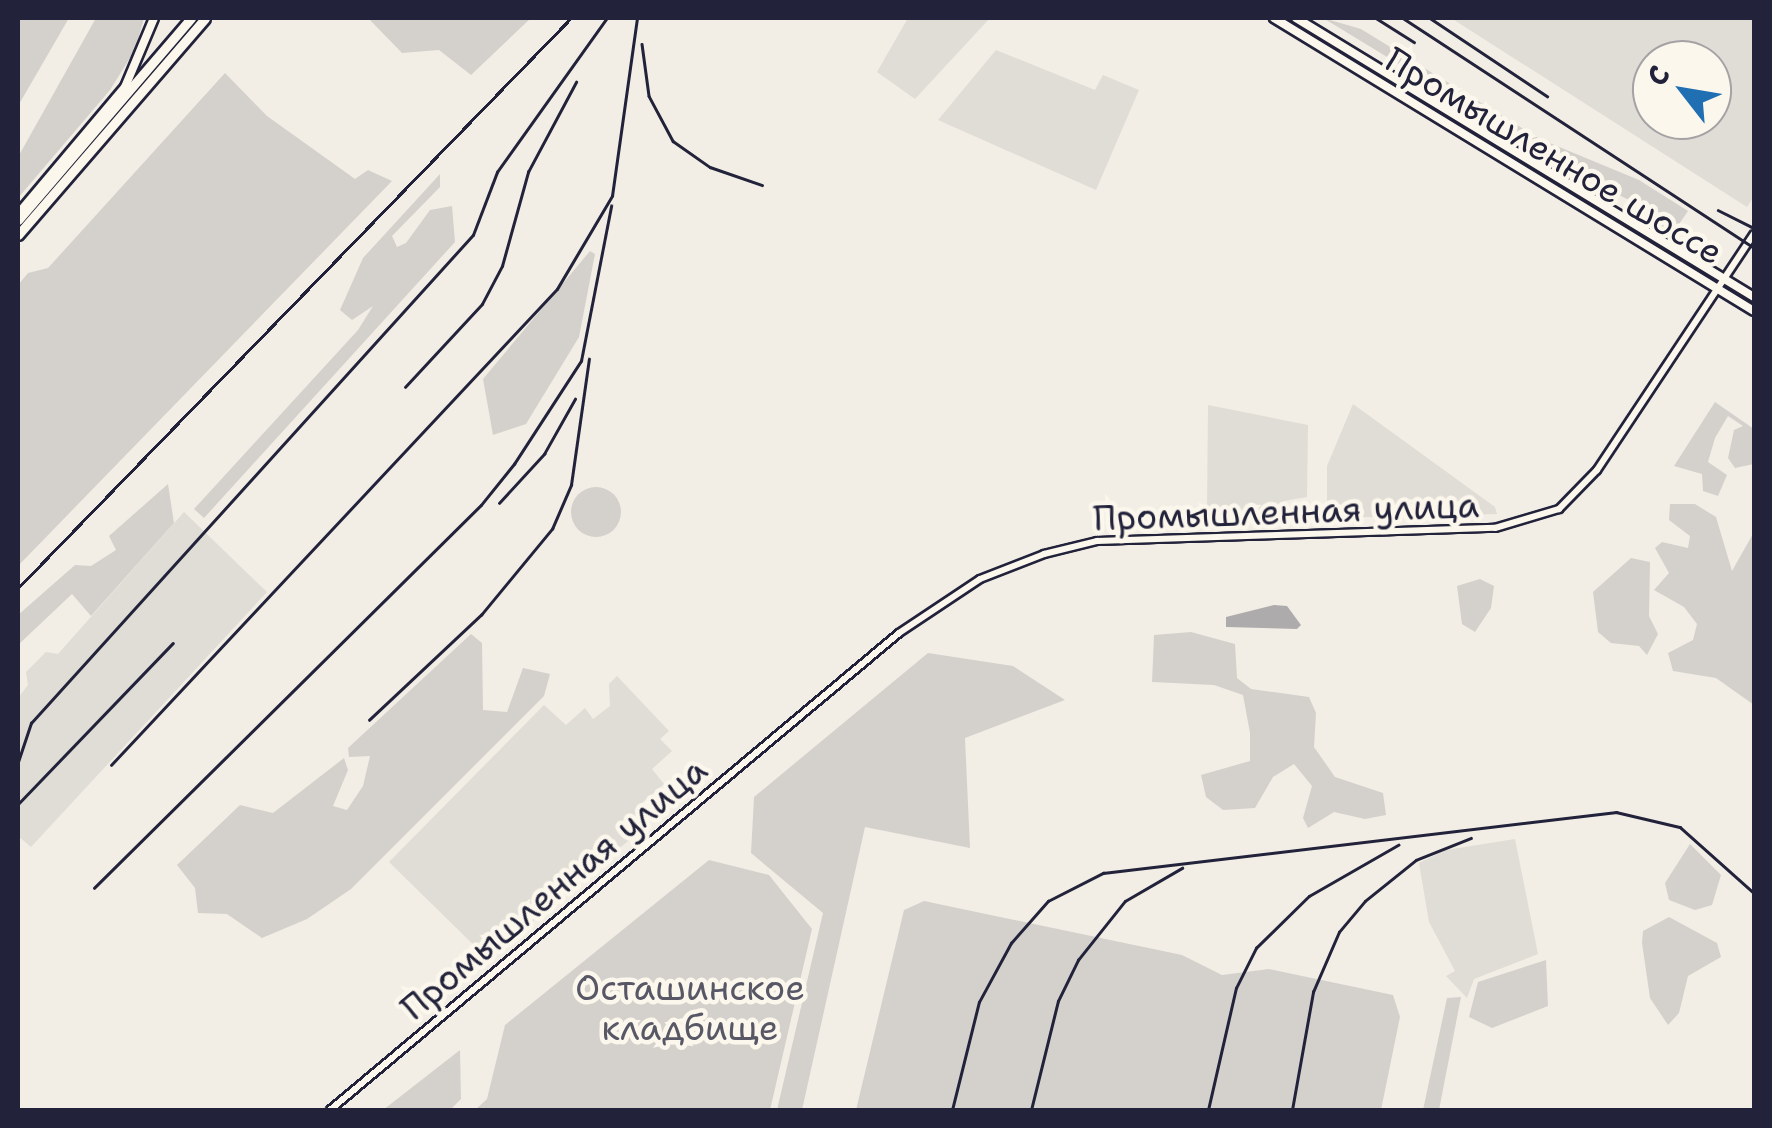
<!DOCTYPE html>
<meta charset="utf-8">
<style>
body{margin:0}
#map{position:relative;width:1772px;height:1128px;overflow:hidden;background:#f2eee5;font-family:"Shantell Sans",sans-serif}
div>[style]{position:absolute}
.built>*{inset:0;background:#e0dcd6}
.green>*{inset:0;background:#d4d1cc}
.round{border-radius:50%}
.water>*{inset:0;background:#aeabad}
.roads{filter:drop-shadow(2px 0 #22223b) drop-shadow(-2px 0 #22223b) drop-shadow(0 2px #22223b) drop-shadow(0 -2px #22223b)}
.tertiary>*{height:6px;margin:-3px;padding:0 3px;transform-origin:3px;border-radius:3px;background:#fbf7ec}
.secondary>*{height:8px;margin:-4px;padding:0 4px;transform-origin:4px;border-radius:4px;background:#fbf7ec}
.trunk>*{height:9px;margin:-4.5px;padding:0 4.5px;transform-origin:4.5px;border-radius:4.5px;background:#fbf7ec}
.rail>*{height:2.5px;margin:-1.25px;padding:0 1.25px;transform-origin:1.25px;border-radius:1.25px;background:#22223b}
span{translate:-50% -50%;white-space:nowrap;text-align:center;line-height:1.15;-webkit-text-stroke:9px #fbf7ec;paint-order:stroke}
.street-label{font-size:35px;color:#22223b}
.park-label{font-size:35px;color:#575766}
.frame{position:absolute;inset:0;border:20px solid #22223b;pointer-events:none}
.north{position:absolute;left:1632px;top:40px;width:100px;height:100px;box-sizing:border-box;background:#fbf7ec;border:2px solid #a4a2a5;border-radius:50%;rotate:301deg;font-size:28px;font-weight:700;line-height:40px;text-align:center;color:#22223b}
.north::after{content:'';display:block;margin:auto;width:35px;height:45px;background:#1f6fb2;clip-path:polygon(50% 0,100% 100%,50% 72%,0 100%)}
</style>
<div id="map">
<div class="built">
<i style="clip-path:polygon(908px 18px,990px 18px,915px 99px,877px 72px)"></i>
<i style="clip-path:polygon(evenodd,1451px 18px,1754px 18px,1754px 196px,1747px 207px,1451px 18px,1712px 60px,1712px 120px,1652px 120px,1652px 60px,1712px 60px)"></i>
<i style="clip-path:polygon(996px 50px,1095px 90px,1103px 75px,1139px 90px,1096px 190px,938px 120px)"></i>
<i style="clip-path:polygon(1353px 404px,1495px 507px,1497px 514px,1327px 518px,1327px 466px)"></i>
<i style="clip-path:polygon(1208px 405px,1308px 425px,1307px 497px,1284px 501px,1280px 512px,1207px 515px)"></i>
<i style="clip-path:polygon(184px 512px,267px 592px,31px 847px,18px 836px,18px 698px,28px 685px,26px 672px,46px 652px,58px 654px)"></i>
<i style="clip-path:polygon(617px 676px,669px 731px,660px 739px,672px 751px,652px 769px,664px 784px,637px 807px,647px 825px,488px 959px,389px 862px,544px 705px,566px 725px,585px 708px,593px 719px,610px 706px,609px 684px)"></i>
<i style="clip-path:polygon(1515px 839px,1538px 954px,1474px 979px,1467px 998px,1446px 976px,1455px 971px,1429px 922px,1419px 863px,1446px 850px)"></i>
</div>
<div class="green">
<i style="clip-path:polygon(18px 18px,69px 18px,18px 106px)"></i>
<i style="clip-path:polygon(96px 18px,144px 18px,135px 50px,110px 90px,18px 198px,18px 157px)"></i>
<i style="clip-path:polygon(368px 18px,531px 18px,471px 75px,439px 50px,402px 53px)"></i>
<i style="clip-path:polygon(1323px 18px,1361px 29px,1540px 139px,1639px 180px,1688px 211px,1671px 236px,1638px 204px,1599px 186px)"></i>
<i style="clip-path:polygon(225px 73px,267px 116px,355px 179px,368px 170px,392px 181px,18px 566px,18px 285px,28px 273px,48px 268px)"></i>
<i style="clip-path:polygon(1428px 102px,1707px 272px,1710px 277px,1426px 106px)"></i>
<i style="clip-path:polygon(440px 174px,440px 187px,392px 236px,397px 247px,406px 243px,430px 210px,452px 206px,455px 242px,204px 518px,194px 509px,358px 330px,373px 306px,352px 320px,340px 310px,363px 258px)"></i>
<i style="clip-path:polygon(590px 251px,595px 254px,579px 337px,526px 424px,493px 435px,483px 379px)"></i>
<i style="clip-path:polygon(1715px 402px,1754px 429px,1754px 464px,1735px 468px,1728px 458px,1734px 430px,1743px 426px,1728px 416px,1715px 438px,1708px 462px,1727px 475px,1718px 496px,1703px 491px,1702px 474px,1674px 466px)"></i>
<i style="clip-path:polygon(168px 484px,174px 523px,91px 616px,72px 594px,18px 645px,18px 615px,75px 565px,91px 566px,116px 550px,109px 536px)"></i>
<i class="round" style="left:571px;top:487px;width:50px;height:50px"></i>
<i style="clip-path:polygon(1670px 504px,1695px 504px,1716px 517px,1732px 571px,1754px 532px,1754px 705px,1716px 678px,1673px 671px,1668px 653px,1693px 640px,1697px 624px,1684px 607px,1654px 590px,1669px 573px,1655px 548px,1662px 542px,1688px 548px,1690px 536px,1669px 520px)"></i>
<i style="clip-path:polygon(1631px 558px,1650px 562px,1649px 616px,1658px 634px,1647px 655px,1639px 646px,1611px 643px,1598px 632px,1593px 592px)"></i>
<i style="clip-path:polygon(1480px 579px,1494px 586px,1491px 608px,1475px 632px,1462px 624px,1457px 586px)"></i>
<i style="clip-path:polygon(1191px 632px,1235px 644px,1237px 678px,1251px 689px,1309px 697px,1316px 713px,1314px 747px,1335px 777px,1383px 793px,1386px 815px,1365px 819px,1334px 812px,1308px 828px,1303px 818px,1312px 786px,1294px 764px,1273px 777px,1255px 808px,1223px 810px,1206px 797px,1201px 775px,1250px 761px,1250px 733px,1243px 695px,1214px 685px,1152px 682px,1154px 635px)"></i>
<i style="clip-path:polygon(471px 634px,482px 643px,483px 710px,507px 712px,523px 668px,550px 674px,544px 696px,351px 889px,307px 919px,262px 938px,227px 914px,198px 913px,195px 888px,177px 865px,240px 805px,273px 813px,344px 758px,348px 770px,333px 806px,347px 810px,363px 786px,370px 756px,349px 757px,348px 748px)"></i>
<i style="clip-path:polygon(928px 653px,1013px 666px,1065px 700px,965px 738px,970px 848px,865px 827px,802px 1110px,777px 1110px,823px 913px,751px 853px,754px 797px)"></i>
<i style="clip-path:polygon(1690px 844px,1721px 875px,1712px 905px,1695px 910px,1669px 900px,1665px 883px)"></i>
<i style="clip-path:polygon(709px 860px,769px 875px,812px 929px,770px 1110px,475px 1110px,487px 1099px,505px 1025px)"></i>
<i style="clip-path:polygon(924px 901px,1182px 955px,1222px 975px,1269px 969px,1393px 995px,1400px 1017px,1381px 1110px,856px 1110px,904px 910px)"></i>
<i style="clip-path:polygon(1669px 917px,1717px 943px,1721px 957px,1688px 976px,1679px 1013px,1668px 1025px,1650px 998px,1642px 943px,1643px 931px)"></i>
<i style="clip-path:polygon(1546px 960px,1548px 1006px,1492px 1028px,1469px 1017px,1478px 982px)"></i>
<i style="clip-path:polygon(1461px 997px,1439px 1110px,1423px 1110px,1447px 998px)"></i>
<i style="clip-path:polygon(460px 1050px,461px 1099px,450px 1110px,383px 1110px)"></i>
</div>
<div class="water">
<i style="clip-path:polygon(1274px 605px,1287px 606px,1301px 625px,1297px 629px,1226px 627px,1226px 617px)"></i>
</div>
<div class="roads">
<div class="tertiary">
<i style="left:330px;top:1110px;width:742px;rotate:-39.97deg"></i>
<i style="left:899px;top:633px;width:97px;rotate:-33.7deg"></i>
<i style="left:980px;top:579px;width:69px;rotate:-21.3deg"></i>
<i style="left:1044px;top:554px;width:55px;rotate:-13.8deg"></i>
<i style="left:1097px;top:541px;width:398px;rotate:-1.9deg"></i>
<i style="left:1495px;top:528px;width:67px;rotate:-16.5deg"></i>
<i style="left:1559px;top:509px;width:54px;rotate:-45.7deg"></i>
<i style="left:1597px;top:470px;width:283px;rotate:-56.4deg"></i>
</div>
<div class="secondary">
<i style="left:1274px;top:18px;width:562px;rotate:31.4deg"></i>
<i style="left:1296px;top:18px;width:536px;rotate:31.35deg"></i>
<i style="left:18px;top:214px;width:166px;rotate:-49.9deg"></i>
<i style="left:125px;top:87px;width:75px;rotate:-67.2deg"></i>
</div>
<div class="trunk">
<i style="left:18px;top:220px;width:266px;rotate:-49.4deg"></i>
<i style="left:18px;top:235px;width:286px;rotate:-49.2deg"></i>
</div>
</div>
<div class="rail">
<i style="left:1376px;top:18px;width:45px;rotate:32.3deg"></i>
<i style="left:1403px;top:18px;width:420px;rotate:33.2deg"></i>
<i style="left:1430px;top:18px;width:141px;rotate:33.7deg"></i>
<i style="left:642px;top:44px;width:52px;rotate:82.3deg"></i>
<i style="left:649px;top:96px;width:51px;rotate:61.9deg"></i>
<i style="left:673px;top:141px;width:45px;rotate:35.1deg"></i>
<i style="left:710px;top:167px;width:55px;rotate:19.1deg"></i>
<i style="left:1718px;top:210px;width:40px;rotate:26.6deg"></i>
<i style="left:405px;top:387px;width:113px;rotate:-47.1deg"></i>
<i style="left:482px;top:304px;width:43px;rotate:-62.2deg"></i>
<i style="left:502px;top:266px;width:98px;rotate:-74.5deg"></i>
<i style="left:528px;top:172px;width:102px;rotate:-61.9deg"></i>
<i style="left:499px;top:503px;width:67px;rotate:-47.4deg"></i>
<i style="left:544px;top:454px;width:63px;rotate:-60.6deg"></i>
<i style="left:18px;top:588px;width:794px;rotate:-45.87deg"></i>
<i style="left:369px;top:720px;width:154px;rotate:-43.2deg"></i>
<i style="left:481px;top:615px;width:112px;rotate:-50.5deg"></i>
<i style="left:552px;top:529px;width:48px;rotate:-66.6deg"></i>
<i style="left:571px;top:485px;width:127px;rotate:-81.9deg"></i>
<i style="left:18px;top:762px;width:41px;rotate:-71.6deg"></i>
<i style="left:31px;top:723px;width:658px;rotate:-47.83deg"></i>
<i style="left:473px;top:235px;width:67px;rotate:-69.1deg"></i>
<i style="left:497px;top:172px;width:189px;rotate:-54.5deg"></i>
<i style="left:111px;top:765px;width:652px;rotate:-46.86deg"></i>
<i style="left:557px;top:289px;width:108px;rotate:-59.4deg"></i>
<i style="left:612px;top:196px;width:180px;rotate:-82deg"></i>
<i style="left:18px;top:804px;width:223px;rotate:-46.1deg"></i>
<i style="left:94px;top:888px;width:544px;rotate:-44.7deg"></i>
<i style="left:481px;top:505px;width:53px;rotate:-51.2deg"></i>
<i style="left:514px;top:464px;width:123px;rotate:-57deg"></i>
<i style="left:581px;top:361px;width:158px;rotate:-79deg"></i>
<i style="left:952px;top:1110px;width:111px;rotate:-76deg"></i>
<i style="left:979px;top:1002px;width:67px;rotate:-61.5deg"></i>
<i style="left:1011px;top:943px;width:56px;rotate:-48.6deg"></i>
<i style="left:1048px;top:901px;width:62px;rotate:-27deg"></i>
<i style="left:1103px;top:873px;width:517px;rotate:-6.78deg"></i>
<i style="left:1616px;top:812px;width:66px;rotate:13.2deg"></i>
<i style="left:1680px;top:827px;width:99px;rotate:41.7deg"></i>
<i style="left:1031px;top:1110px;width:112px;rotate:-76.1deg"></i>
<i style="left:1058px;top:1001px;width:46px;rotate:-64deg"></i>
<i style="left:1078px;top:960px;width:75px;rotate:-51.5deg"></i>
<i style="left:1125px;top:901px;width:66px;rotate:-30.1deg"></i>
<i style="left:1208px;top:1110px;width:125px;rotate:-77.1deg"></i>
<i style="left:1236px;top:988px;width:45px;rotate:-63.4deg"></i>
<i style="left:1256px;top:948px;width:74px;rotate:-44.5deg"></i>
<i style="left:1309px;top:896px;width:103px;rotate:-29.8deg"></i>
<i style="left:1292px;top:1110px;width:120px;rotate:-79.9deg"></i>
<i style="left:1313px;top:992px;width:65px;rotate:-66.6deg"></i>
<i style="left:1339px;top:932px;width:40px;rotate:-50deg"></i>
<i style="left:1365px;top:901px;width:65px;rotate:-38.8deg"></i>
<i style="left:1416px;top:860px;width:59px;rotate:-21.8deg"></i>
</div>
<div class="street-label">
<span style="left:1554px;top:156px;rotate:31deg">Промышленное шоссе</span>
<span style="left:1286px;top:512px;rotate:-2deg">Промышленная улица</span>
<span style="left:554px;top:889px;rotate:-40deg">Промышленная улица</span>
</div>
<div class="park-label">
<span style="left:690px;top:1008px">Осташинское<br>кладбище</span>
</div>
<div class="frame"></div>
<div class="north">С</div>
</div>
